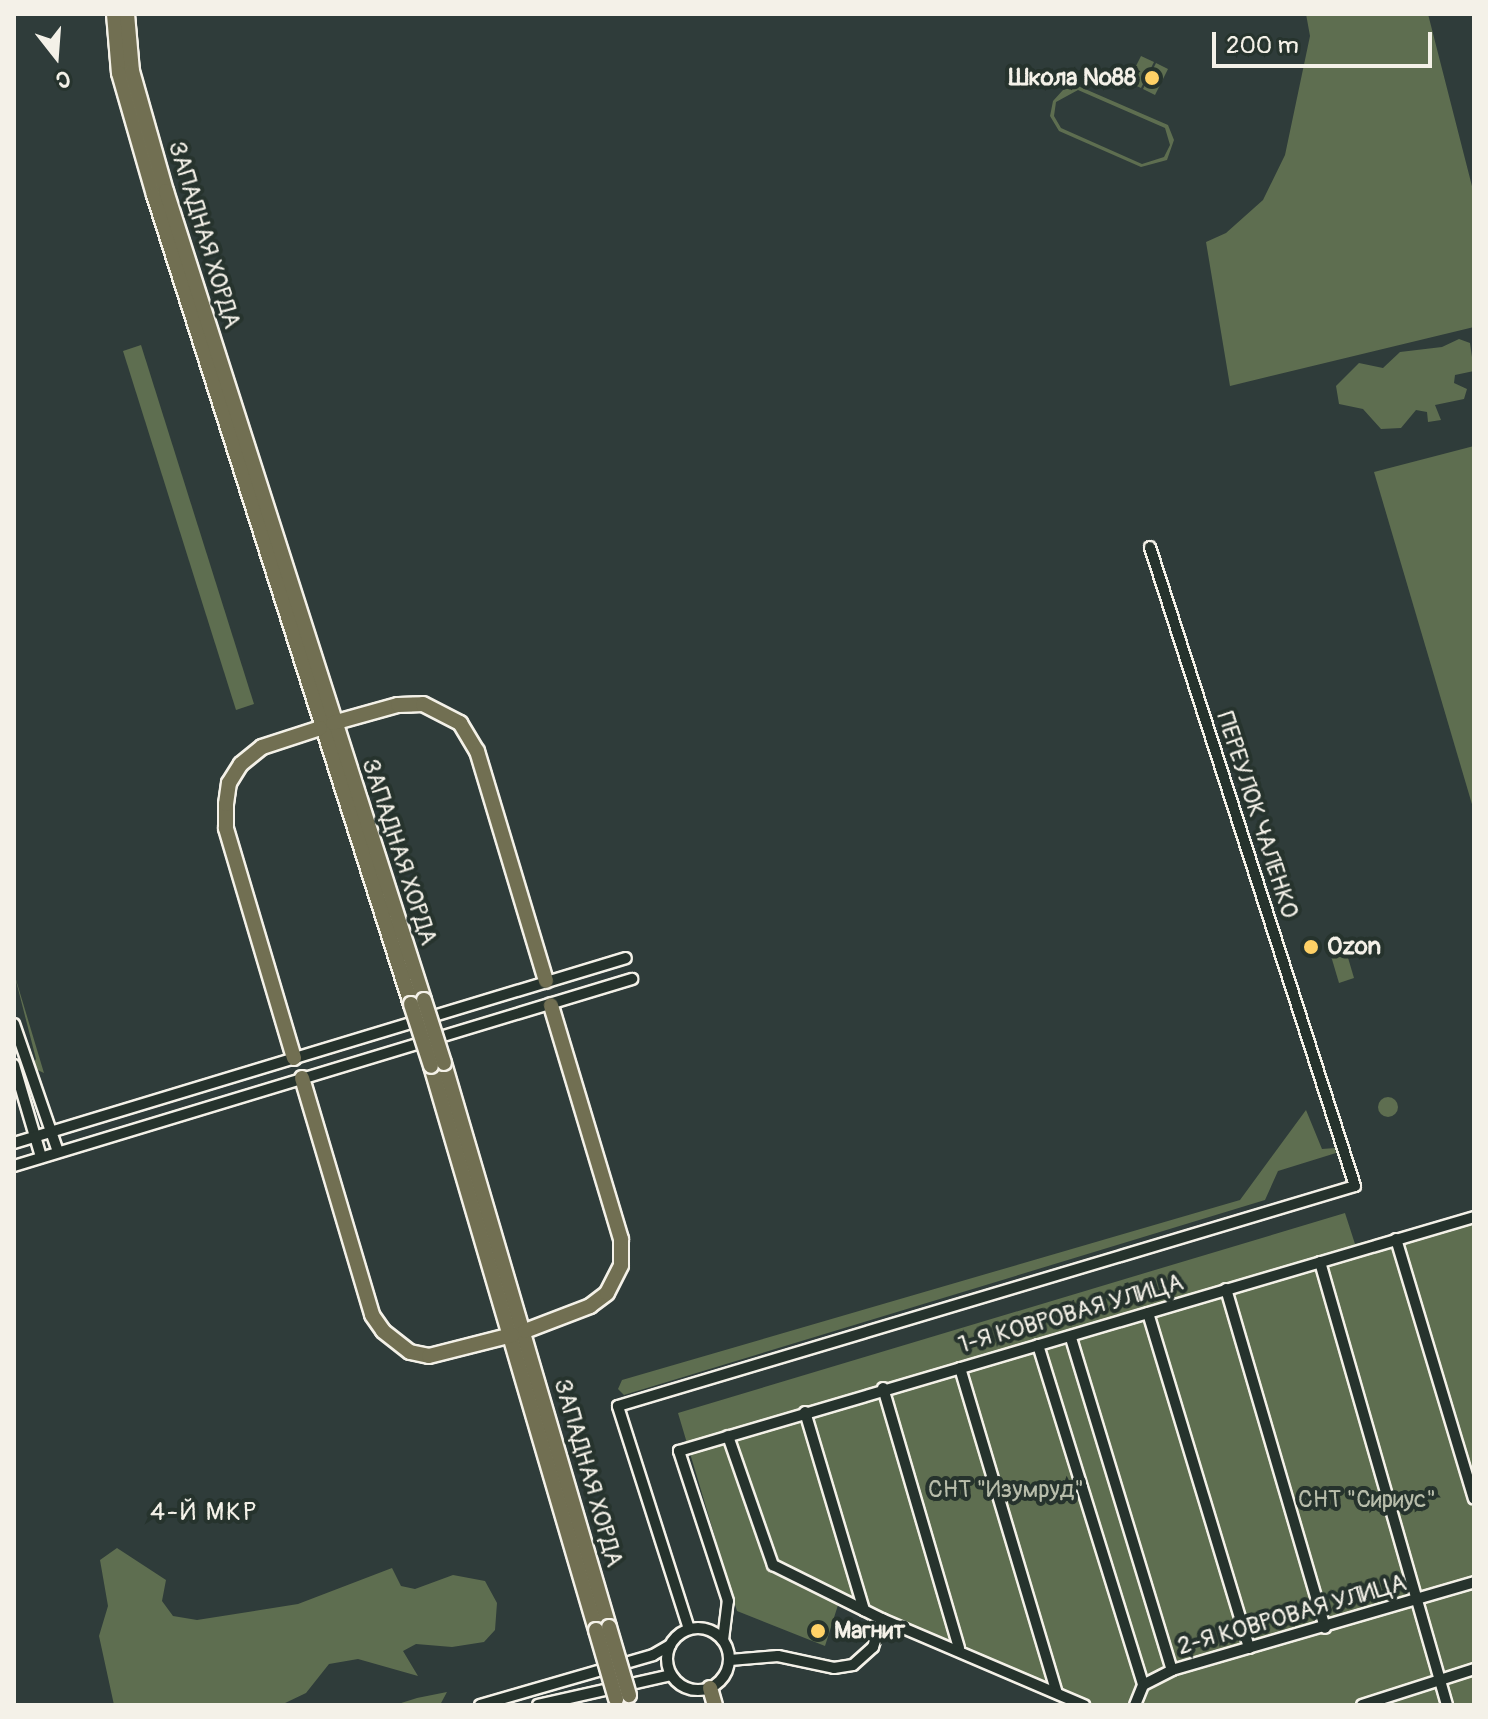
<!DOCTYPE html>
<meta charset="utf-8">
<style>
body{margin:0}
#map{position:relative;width:1488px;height:1719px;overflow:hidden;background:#2f3c3a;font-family:Pangolin,sans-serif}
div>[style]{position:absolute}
.green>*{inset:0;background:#5e6e50}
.round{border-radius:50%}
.roads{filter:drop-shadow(2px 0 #f4f1e8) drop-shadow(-2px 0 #f4f1e8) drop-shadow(0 2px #f4f1e8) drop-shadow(0 -2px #f4f1e8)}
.minor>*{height:10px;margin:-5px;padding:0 5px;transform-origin:5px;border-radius:5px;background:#26332d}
.minor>.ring{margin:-5px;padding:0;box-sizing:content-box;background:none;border:10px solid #26332d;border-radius:50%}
.highway>*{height:14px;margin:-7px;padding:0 7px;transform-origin:7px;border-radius:7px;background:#716f52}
.bridges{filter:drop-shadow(2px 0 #f4f1e8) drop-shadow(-2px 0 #f4f1e8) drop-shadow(0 2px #f4f1e8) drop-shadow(0 -2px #f4f1e8)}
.highway-bridge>*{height:14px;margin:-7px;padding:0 7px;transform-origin:7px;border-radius:7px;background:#716f52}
.dots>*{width:22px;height:22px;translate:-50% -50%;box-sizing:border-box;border:4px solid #26332d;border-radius:50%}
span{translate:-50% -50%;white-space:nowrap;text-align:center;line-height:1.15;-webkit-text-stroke:8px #26332d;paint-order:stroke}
.poi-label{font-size:24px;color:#f4f1e8;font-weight:700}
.right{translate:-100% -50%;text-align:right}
.left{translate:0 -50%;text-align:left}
.street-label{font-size:24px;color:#f4f1e8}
.park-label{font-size:24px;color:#b8bdab}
.neighbourhood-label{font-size:26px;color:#f4f1e8;letter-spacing:2px}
.frame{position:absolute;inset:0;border:16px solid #f4f1e8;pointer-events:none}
.north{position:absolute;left:16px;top:16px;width:80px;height:80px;-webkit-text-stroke:6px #26332d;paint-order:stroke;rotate:163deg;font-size:22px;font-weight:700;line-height:32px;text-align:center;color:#f4f1e8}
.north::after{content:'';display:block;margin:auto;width:28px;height:36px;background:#f4f1e8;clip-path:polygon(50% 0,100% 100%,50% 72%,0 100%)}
.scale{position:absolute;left:1212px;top:32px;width:220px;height:36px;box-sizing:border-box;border:4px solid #f4f1e8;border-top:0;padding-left:10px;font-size:24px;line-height:28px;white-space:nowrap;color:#f4f1e8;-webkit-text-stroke:6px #26332d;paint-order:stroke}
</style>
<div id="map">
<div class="green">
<i style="clip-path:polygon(1306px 14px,1428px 14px,1474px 194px,1474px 327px,1230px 386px,1206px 242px,1226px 233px,1263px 200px,1285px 155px,1310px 36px)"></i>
<i style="clip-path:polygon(1141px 56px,1154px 62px,1141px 88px,1128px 82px)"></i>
<i style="clip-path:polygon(1156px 63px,1168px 69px,1155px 95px,1143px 89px)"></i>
<i style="clip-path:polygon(evenodd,1078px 86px,1168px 125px,1174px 140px,1167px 160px,1141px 167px,1059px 131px,1050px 116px,1053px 101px,1063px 90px,1078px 86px,1078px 90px,1165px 128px,1170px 145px,1164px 157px,1142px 164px,1061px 128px,1054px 116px,1056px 102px,1078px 90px)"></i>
<i style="clip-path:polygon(1459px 339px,1470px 343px,1474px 371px,1455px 375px,1454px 383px,1467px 389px,1464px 399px,1435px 405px,1441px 420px,1428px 422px,1427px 412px,1416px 410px,1401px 428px,1381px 429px,1363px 409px,1339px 404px,1336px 386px,1359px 363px,1383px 368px,1400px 352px,1442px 347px)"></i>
<i style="clip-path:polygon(141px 345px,254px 704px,236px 710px,123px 351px)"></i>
<i style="clip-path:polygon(1474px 446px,1474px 811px,1374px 472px)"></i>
<i style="clip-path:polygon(1346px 951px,1354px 978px,1339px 983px,1331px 956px)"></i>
<i style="clip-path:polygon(14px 973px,44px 1073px,31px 1067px,36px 1059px)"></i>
<i class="round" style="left:1378px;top:1097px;width:20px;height:20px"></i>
<i style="clip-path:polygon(1306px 1110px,1322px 1149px,1335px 1148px,1336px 1153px,1278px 1171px,1265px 1200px,624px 1395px,618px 1389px,622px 1380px,1240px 1200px)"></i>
<i style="clip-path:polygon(1474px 1212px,1474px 1705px,1064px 1705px,838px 1605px,825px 1646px,737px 1611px,678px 1413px,1345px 1213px,1355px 1244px)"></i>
<i style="clip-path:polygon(117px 1548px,166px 1580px,162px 1601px,173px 1616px,197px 1620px,298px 1604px,392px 1568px,401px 1586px,415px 1589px,453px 1575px,485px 1581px,497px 1603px,495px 1630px,484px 1642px,452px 1647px,416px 1644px,403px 1651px,418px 1676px,358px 1659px,329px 1664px,306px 1693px,281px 1705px,114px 1705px,99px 1636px,108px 1606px,100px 1560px)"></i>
<i style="clip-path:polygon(447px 1692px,440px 1705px,395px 1705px,417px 1698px)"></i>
</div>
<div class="roads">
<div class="minor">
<i style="left:14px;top:1024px;width:135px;rotate:71deg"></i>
<i style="left:14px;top:1065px;width:96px;rotate:73.6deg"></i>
<i style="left:14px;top:1143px;width:639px;rotate:-16.82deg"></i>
<i style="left:14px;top:1166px;width:646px;rotate:-16.84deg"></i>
<i style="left:1396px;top:1239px;width:271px;rotate:73.3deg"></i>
<i style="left:1320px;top:1262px;width:461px;rotate:74deg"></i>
<i style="left:1226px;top:1289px;width:353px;rotate:73.7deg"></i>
<i style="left:1148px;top:1313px;width:350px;rotate:73.2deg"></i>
<i style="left:1071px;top:1338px;width:347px;rotate:73.1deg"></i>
<i style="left:1038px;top:1345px;width:356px;rotate:72.8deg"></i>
<i style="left:960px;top:1368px;width:339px;rotate:73.4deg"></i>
<i style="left:883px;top:1388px;width:271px;rotate:73.7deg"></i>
<i style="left:805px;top:1412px;width:207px;rotate:73.4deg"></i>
<i style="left:728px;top:1436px;width:137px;rotate:70.8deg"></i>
<i style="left:773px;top:1565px;width:122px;rotate:26.4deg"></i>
<i style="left:882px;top:1619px;width:220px;rotate:23.1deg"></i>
<i class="ring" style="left:667px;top:1628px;width:52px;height:52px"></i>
<i style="left:689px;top:1629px;width:234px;rotate:-107.7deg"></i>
<i style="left:618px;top:1406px;width:769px;rotate:-16.62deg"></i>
<i style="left:1355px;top:1186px;width:671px;rotate:-107.79deg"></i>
<i style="left:723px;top:1640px;width:39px;rotate:-83deg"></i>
<i style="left:728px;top:1601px;width:158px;rotate:-108.1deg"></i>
<i style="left:679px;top:1451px;width:829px;rotate:-16.4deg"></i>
<i style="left:730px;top:1660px;width:48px;rotate:-4.8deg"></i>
<i style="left:778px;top:1656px;width:57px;rotate:12.1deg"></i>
<i style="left:834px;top:1668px;width:19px;rotate:-9deg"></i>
<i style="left:853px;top:1665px;width:27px;rotate:-42deg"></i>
<i style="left:873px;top:1647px;width:29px;rotate:-72deg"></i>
<i style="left:480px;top:1705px;width:180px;rotate:-16.1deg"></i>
<i style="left:653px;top:1655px;width:20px;rotate:-30deg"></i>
<i style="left:538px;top:1705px;width:136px;rotate:-12.7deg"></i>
<i style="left:1135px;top:1705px;width:22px;rotate:-68deg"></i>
<i style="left:1143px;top:1685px;width:33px;rotate:-27deg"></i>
<i style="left:1172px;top:1670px;width:315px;rotate:-16.2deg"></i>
<i style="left:1362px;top:1705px;width:118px;rotate:-17.8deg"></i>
</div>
<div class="highway">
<i style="left:114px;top:14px;width:59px;rotate:85.2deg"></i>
<i style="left:119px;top:73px;width:127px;rotate:74deg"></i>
<i style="left:154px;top:195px;width:849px;rotate:72.38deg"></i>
<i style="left:127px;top:14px;width:57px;rotate:85deg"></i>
<i style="left:132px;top:71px;width:125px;rotate:74.2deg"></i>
<i style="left:166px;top:191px;width:849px;rotate:72.31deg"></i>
<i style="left:333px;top:723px;width:67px;rotate:-15.5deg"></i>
<i style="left:398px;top:705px;width:25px;rotate:-2deg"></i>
<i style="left:423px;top:704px;width:42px;rotate:27.2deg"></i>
<i style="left:460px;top:723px;width:33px;rotate:59deg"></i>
<i style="left:477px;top:751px;width:240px;rotate:73.3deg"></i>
<i style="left:294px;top:1058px;width:240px;rotate:-106.5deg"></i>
<i style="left:226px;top:828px;width:24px;rotate:-90deg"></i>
<i style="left:226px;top:804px;width:21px;rotate:-82deg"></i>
<i style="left:229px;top:783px;width:22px;rotate:-58deg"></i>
<i style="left:241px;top:764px;width:27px;rotate:-39deg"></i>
<i style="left:262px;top:747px;width:61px;rotate:-18.1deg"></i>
<i style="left:444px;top:1063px;width:588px;rotate:73.69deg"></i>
<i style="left:431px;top:1066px;width:588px;rotate:73.69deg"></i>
<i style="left:302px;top:1078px;width:247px;rotate:73.5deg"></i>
<i style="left:372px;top:1315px;width:19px;rotate:55deg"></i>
<i style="left:383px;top:1331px;width:34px;rotate:38deg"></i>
<i style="left:410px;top:1352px;width:19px;rotate:12deg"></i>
<i style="left:429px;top:1356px;width:86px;rotate:-14.2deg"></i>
<i style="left:525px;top:1331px;width:70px;rotate:-21deg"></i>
<i style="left:590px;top:1306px;width:21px;rotate:-37deg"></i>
<i style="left:607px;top:1293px;width:31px;rotate:-63deg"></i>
<i style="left:621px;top:1265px;width:26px;rotate:-90deg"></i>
<i style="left:621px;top:1239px;width:244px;rotate:-106.7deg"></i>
<i style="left:710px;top:1688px;width:18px;rotate:74deg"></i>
</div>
</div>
<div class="bridges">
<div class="highway-bridge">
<i style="left:424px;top:1000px;width:66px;rotate:72.4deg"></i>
<i style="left:411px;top:1004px;width:65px;rotate:72.1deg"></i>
<i style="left:609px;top:1627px;width:71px;rotate:73.6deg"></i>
<i style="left:596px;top:1630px;width:72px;rotate:73.8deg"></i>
</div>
</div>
<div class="dots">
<i style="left:1152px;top:78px;background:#ffd166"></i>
<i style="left:1311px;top:947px;background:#ffd166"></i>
<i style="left:818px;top:1631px;background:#ffd166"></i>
</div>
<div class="poi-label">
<span class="right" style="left:1136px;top:78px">Школа №88</span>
<span class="left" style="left:1327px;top:947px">Ozon</span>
<span class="left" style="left:834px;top:1631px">Магнит</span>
</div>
<div class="street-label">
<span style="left:204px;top:235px;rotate:73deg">ЗАПАДНАЯ ХОРДА</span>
<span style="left:1257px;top:815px;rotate:72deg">ПЕРЕУЛОК ЧАЛЕНКО</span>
<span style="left:399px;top:852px;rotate:72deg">ЗАПАДНАЯ ХОРДА</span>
<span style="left:1071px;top:1314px;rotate:-16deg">1-Я КОВРОВАЯ УЛИЦА</span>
<span style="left:588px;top:1473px;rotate:74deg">ЗАПАДНАЯ ХОРДА</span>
<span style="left:1292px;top:1615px;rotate:-16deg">2-Я КОВРОВАЯ УЛИЦА</span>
</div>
<div class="park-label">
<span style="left:1006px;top:1490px">СНТ "Изумруд"</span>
<span style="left:1367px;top:1500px">СНТ "Сириус"</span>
</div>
<div class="neighbourhood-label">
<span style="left:204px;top:1513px">4-Й МКР</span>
</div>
<div class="frame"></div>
<div class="north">С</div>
<div class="scale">200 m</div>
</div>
